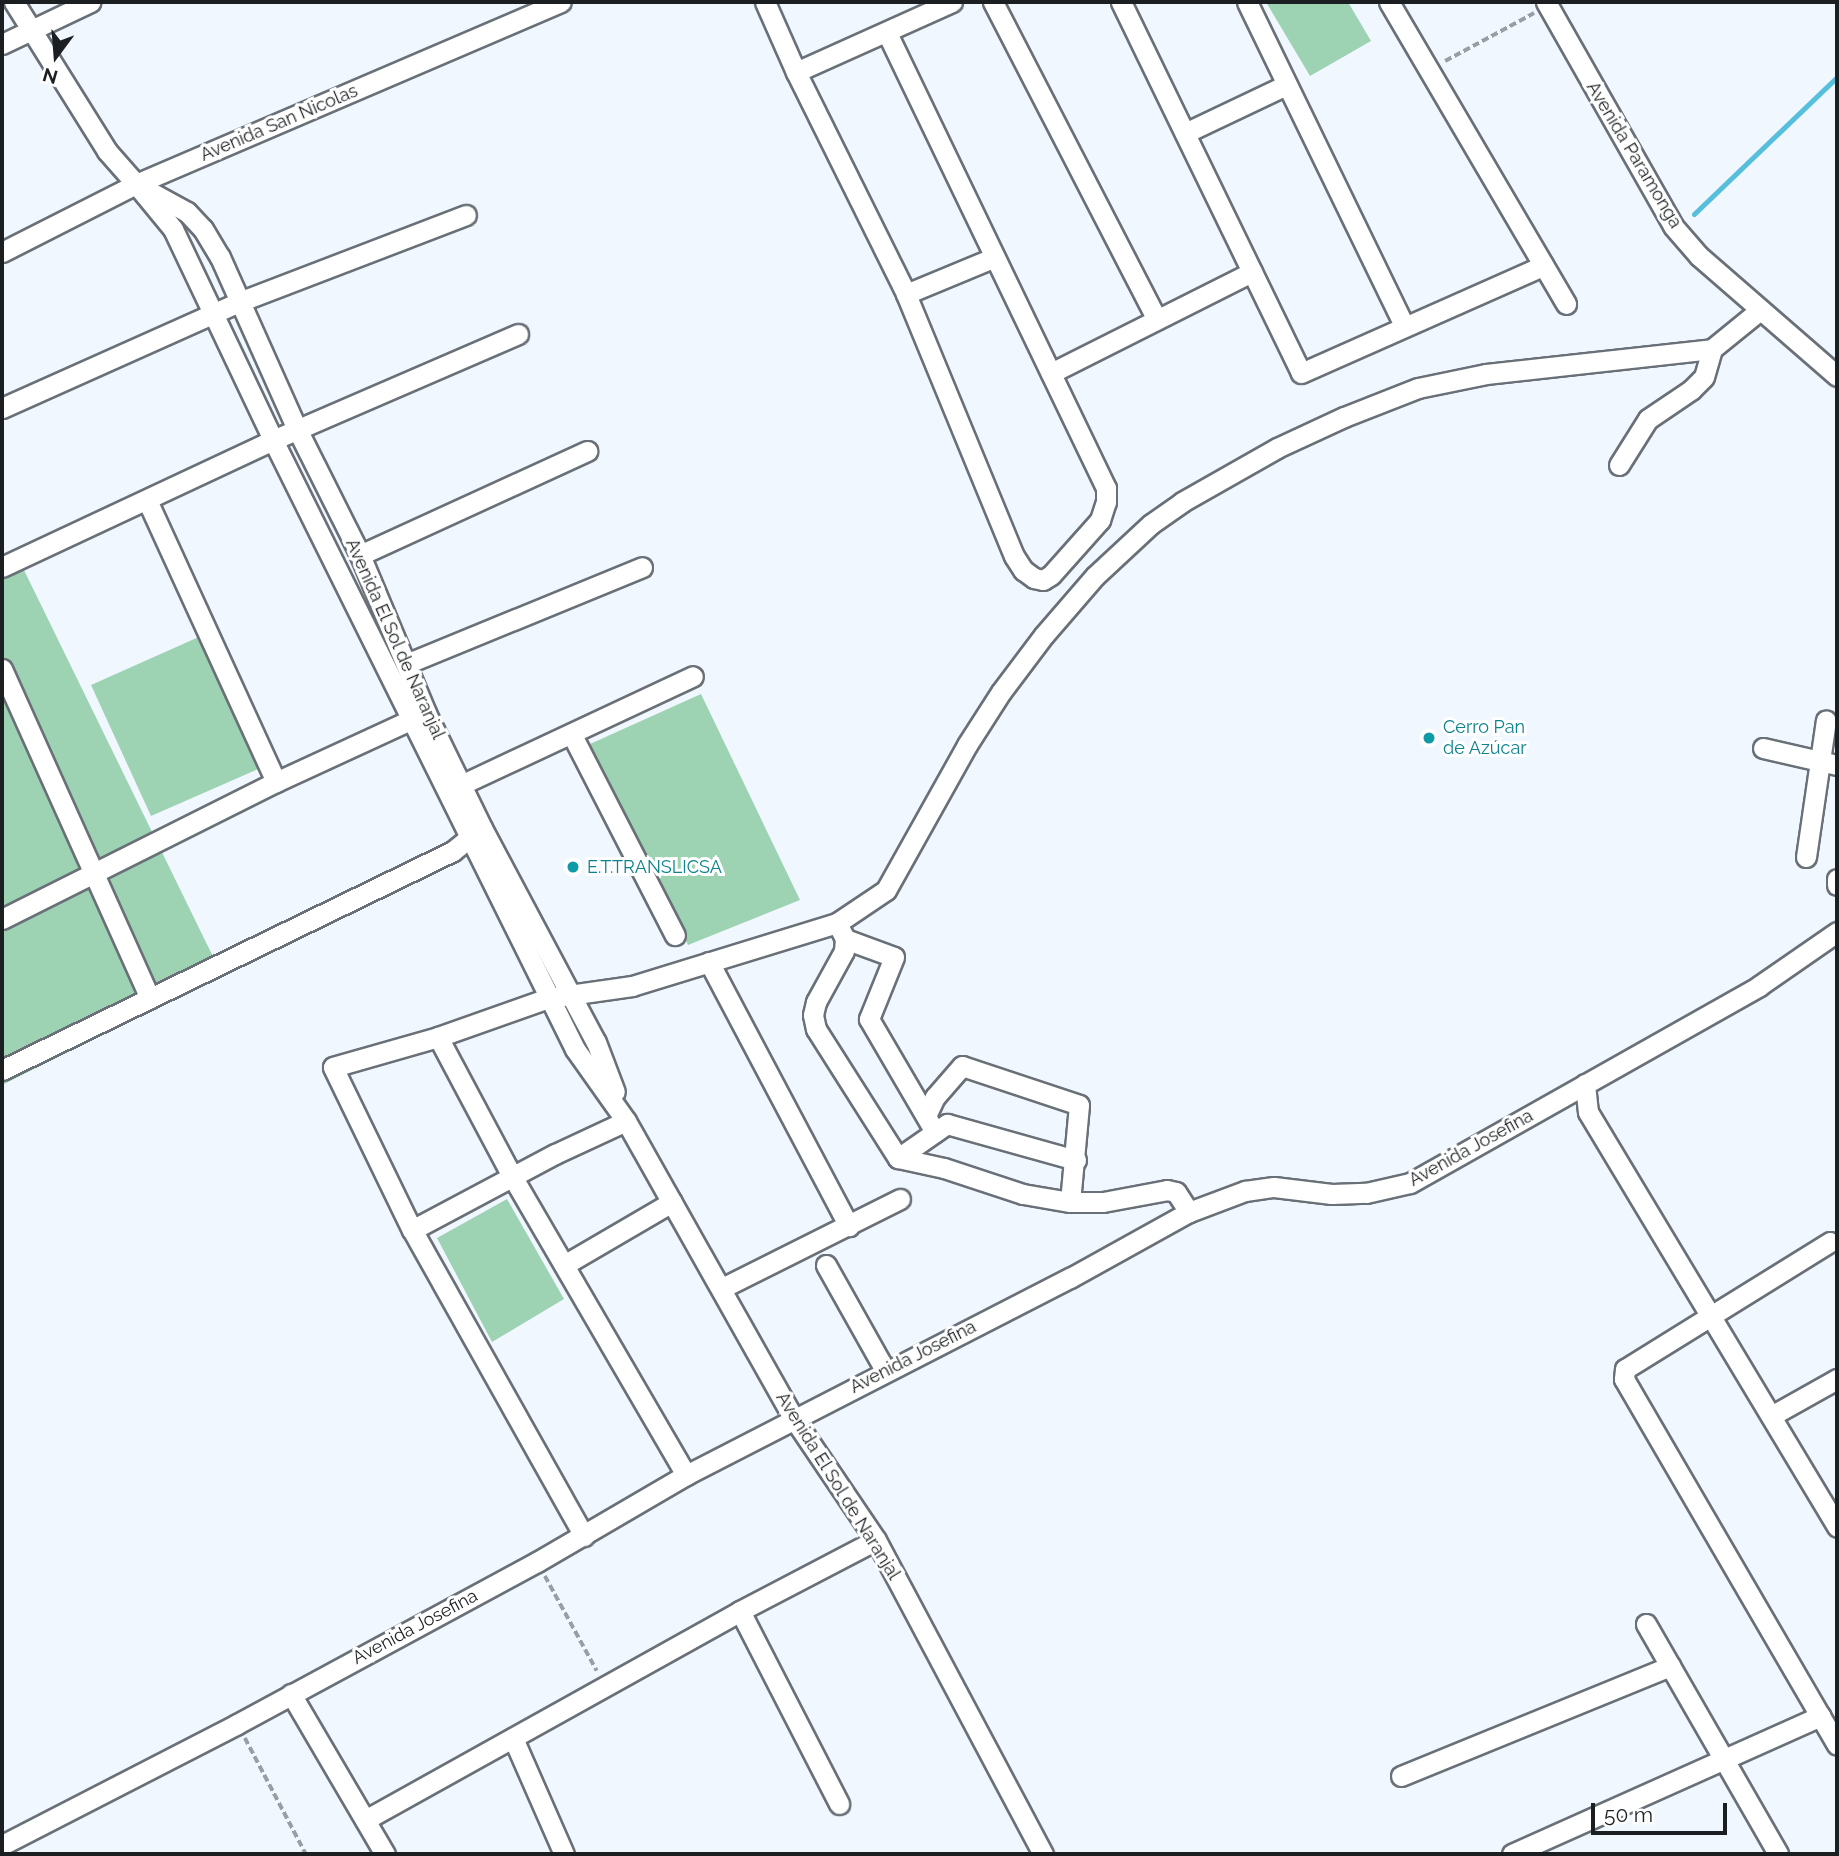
<!DOCTYPE html>
<meta charset="utf-8">
<style>
body{margin:0}
#map{position:relative;width:1839px;height:1856px;overflow:hidden;background:#f1f7fe;font-family:Raleway,sans-serif}
div>[style]{position:absolute}
.green>*{inset:0;background:#9dd3b3}
.stream>*{height:5px;margin:-2.5px;padding:0 2.5px;transform-origin:2.5px;border-radius:2.5px;background:#56bfdc}
.path>*{height:3.5px;margin-top:-1.75px;transform-origin:0;background:repeating-linear-gradient(90deg,#999ea3 0 7px,transparent 0 10.5px)}
.roads{filter:drop-shadow(2px 0 #697077) drop-shadow(-2px 0 #697077) drop-shadow(0 2px #697077) drop-shadow(0 -2px #697077)}
.minor>*{height:19px;margin:-9.5px;padding:0 9.5px;transform-origin:9.5px;border-radius:9.5px;background:#fff}
.dots>*{width:19px;height:19px;translate:-50% -50%;box-sizing:border-box;border:4px solid #fff;border-radius:50%}
span{translate:-50% -50%;white-space:nowrap;text-align:center;line-height:1.15;-webkit-text-stroke:6px #fff;paint-order:stroke}
.street-label{font-size:18px;color:#1c1f22}
.culture-label{font-size:18px;color:#0d838f}
.left{translate:0 -50%;text-align:left}
.frame{position:absolute;inset:0;border:4px solid #1c1f22;pointer-events:none}
.north{position:absolute;left:21px;top:21px;width:70px;height:70px;-webkit-text-stroke:5px #fff;paint-order:stroke;rotate:196deg;font-size:19px;font-weight:700;line-height:28px;text-align:center;color:#1c1f22}
.north::after{content:'';display:block;margin:auto;width:24px;height:32px;background:#1c1f22;clip-path:polygon(50% 0,100% 100%,50% 72%,0 100%)}
.scale{position:absolute;left:1591px;top:1803px;width:136px;height:32px;box-sizing:border-box;border:4px solid #1c1f22;border-top:0;padding-left:9px;font-size:21px;line-height:24px;white-space:nowrap;color:#1c1f22;-webkit-text-stroke:5px #fff;paint-order:stroke}
</style>
<div id="map">
<div class="green">
<i style="clip-path:polygon(1266px 2px,1348px 2px,1371px 41px,1310px 76px)"></i>
<i style="clip-path:polygon(21px 564px,222px 975px,2px 1085px,2px 572px)"></i>
<i style="clip-path:polygon(201px 636px,258px 769px,151px 816px,91px 685px)"></i>
<i style="clip-path:polygon(701px 694px,800px 900px,688px 945px,590px 744px)"></i>
<i style="clip-path:polygon(507px 1199px,564px 1299px,492px 1342px,437px 1238px)"></i>
</div>
<div class="stream">
<i style="left:1694px;top:214px;width:198px;rotate:-43.8deg"></i>
</div>
<div class="path">
<i style="left:1445px;top:61px;width:101px;rotate:-28.3deg"></i>
<i style="left:545px;top:1576px;width:108px;rotate:61.3deg"></i>
<i style="left:245px;top:1738px;width:131px;rotate:62.3deg"></i>
</div>
<div class="roads">
<div class="minor">
<i style="left:14px;top:2px;width:176px;rotate:58deg"></i>
<i style="left:107px;top:151px;width:44px;rotate:48.7deg"></i>
<i style="left:136px;top:184px;width:58px;rotate:28.8deg"></i>
<i style="left:187px;top:212px;width:23px;rotate:47deg"></i>
<i style="left:203px;top:229px;width:33px;rotate:59deg"></i>
<i style="left:220px;top:257px;width:188px;rotate:65.9deg"></i>
<i style="left:297px;top:429px;width:141px;rotate:63.4deg"></i>
<i style="left:360px;top:555px;width:171px;rotate:67.3deg"></i>
<i style="left:426px;top:713px;width:128px;rotate:64deg"></i>
<i style="left:482px;top:828px;width:242px;rotate:62deg"></i>
<i style="left:596px;top:1042px;width:53px;rotate:69.2deg"></i>
<i style="left:765px;top:2px;width:77px;rotate:66.1deg"></i>
<i style="left:796px;top:72px;width:248px;rotate:63.6deg"></i>
<i style="left:906px;top:294px;width:283px;rotate:67.6deg"></i>
<i style="left:1014px;top:556px;width:17px;rotate:57deg"></i>
<i style="left:1023px;top:570px;width:14px;rotate:36deg"></i>
<i style="left:1034px;top:578px;width:9px;rotate:13deg"></i>
<i style="left:1043px;top:580px;width:9px;rotate:-32deg"></i>
<i style="left:1051px;top:575px;width:74px;rotate:-48.3deg"></i>
<i style="left:1100px;top:520px;width:19px;rotate:-72deg"></i>
<i style="left:1106px;top:502px;width:14px;rotate:-90deg"></i>
<i style="left:1106px;top:488px;width:505px;rotate:-115.7deg"></i>
<i style="left:993px;top:2px;width:356px;rotate:62.7deg"></i>
<i style="left:1121px;top:2px;width:412px;rotate:64.1deg"></i>
<i style="left:1301px;top:373px;width:265px;rotate:-23.9deg"></i>
<i style="left:1247px;top:2px;width:360px;rotate:64.1deg"></i>
<i style="left:1389px;top:2px;width:350px;rotate:59.6deg"></i>
<i style="left:1546px;top:2px;width:257px;rotate:60.4deg"></i>
<i style="left:1673px;top:226px;width:40px;rotate:49deg"></i>
<i style="left:1699px;top:256px;width:183px;rotate:41deg"></i>
<i style="left:2px;top:44px;width:98px;rotate:-25.5deg"></i>
<i style="left:796px;top:72px;width:171px;rotate:-24.2deg"></i>
<i style="left:1185px;top:133px;width:112px;rotate:-25.4deg"></i>
<i style="left:136px;top:184px;width:58px;rotate:50.6deg"></i>
<i style="left:173px;top:229px;width:233px;rotate:64.6deg"></i>
<i style="left:273px;top:440px;width:680px;rotate:63.62deg"></i>
<i style="left:575px;top:1049px;width:88px;rotate:54.7deg"></i>
<i style="left:626px;top:1121px;width:342px;rotate:60.6deg"></i>
<i style="left:794px;top:1419px;width:146px;rotate:55.9deg"></i>
<i style="left:876px;top:1540px;width:356px;rotate:62deg"></i>
<i style="left:2px;top:252px;width:150px;rotate:-26.9deg"></i>
<i style="left:136px;top:184px;width:462px;rotate:-23.2deg"></i>
<i style="left:906px;top:294px;width:94px;rotate:-22.5deg"></i>
<i style="left:1051px;top:373px;width:225px;rotate:-26.7deg"></i>
<i style="left:2px;top:408px;width:260px;rotate:-24.1deg"></i>
<i style="left:239px;top:302px;width:243px;rotate:-21deg"></i>
<i style="left:1619px;top:465px;width:54px;rotate:-57.8deg"></i>
<i style="left:1648px;top:419px;width:52px;rotate:-34deg"></i>
<i style="left:1691px;top:390px;width:18px;rotate:-45deg"></i>
<i style="left:1704px;top:377px;width:29px;rotate:-74deg"></i>
<i style="left:147px;top:500px;width:310px;rotate:65.4deg"></i>
<i style="left:360px;top:555px;width:250px;rotate:-24.6deg"></i>
<i style="left:2px;top:567px;width:299px;rotate:-25.1deg"></i>
<i style="left:273px;top:440px;width:267px;rotate:-23.4deg"></i>
<i style="left:406px;top:664px;width:255px;rotate:-22.3deg"></i>
<i style="left:2px;top:669px;width:361px;rotate:65.8deg"></i>
<i style="left:572px;top:735px;width:225px;rotate:62.8deg"></i>
<i style="left:1763px;top:748px;width:76px;rotate:12.9deg"></i>
<i style="left:450px;top:790px;width:268px;rotate:-25.1deg"></i>
<i style="left:1806px;top:857px;width:138px;rotate:-81.7deg"></i>
<i style="left:1837px;top:879px;width:6px;rotate:90deg"></i>
<i style="left:2px;top:919px;width:306px;rotate:-26.6deg"></i>
<i style="left:276px;top:782px;width:162px;rotate:-24.8deg"></i>
<i style="left:837px;top:923px;width:18px;rotate:63deg"></i>
<i style="left:845px;top:939px;width:12px;rotate:95deg"></i>
<i style="left:844px;top:951px;width:58px;rotate:118.8deg"></i>
<i style="left:816px;top:1002px;width:13px;rotate:103deg"></i>
<i style="left:813px;top:1015px;width:14px;rotate:78deg"></i>
<i style="left:816px;top:1029px;width:153px;rotate:57.6deg"></i>
<i style="left:898px;top:1158px;width:47px;rotate:12.3deg"></i>
<i style="left:944px;top:1168px;width:83px;rotate:18.2deg"></i>
<i style="left:1023px;top:1194px;width:48px;rotate:9.7deg"></i>
<i style="left:1070px;top:1202px;width:33px"></i>
<i style="left:1103px;top:1202px;width:65px;rotate:-10.6deg"></i>
<i style="left:1167px;top:1190px;width:9px;rotate:13deg"></i>
<i style="left:1176px;top:1192px;width:24px;rotate:57deg"></i>
<i style="left:845px;top:939px;width:52px;rotate:20.2deg"></i>
<i style="left:894px;top:957px;width:67px;rotate:112deg"></i>
<i style="left:869px;top:1019px;width:131px;rotate:59.7deg"></i>
<i style="left:709px;top:962px;width:299px;rotate:62.1deg"></i>
<i style="left:438px;top:1037px;width:157px;rotate:62deg"></i>
<i style="left:512px;top:1176px;width:346px;rotate:59.8deg"></i>
<i style="left:2px;top:1070px;width:501px;rotate:-25.9deg"></i>
<i style="left:453px;top:851px;width:32px;rotate:-39deg"></i>
<i style="left:1585px;top:1084px;width:28px;rotate:84deg"></i>
<i style="left:1588px;top:1112px;width:484px;rotate:59deg"></i>
<i style="left:926px;top:1116px;width:21px;rotate:-65deg"></i>
<i style="left:935px;top:1097px;width:41px;rotate:-48.9deg"></i>
<i style="left:962px;top:1066px;width:123px;rotate:18.4deg"></i>
<i style="left:1079px;top:1105px;width:97px;rotate:95.3deg"></i>
<i style="left:898px;top:1158px;width:60px;rotate:-34.8deg"></i>
<i style="left:947px;top:1124px;width:134px;rotate:15.6deg"></i>
<i style="left:412px;top:1230px;width:162px;rotate:-28deg"></i>
<i style="left:555px;top:1154px;width:78px;rotate:-24.9deg"></i>
<i style="left:1830px;top:1242px;width:241px;rotate:148.2deg"></i>
<i style="left:1625px;top:1369px;width:10px;rotate:96deg"></i>
<i style="left:1624px;top:1379px;width:423px;rotate:59.8deg"></i>
<i style="left:564px;top:1265px;width:125px;rotate:-30.3deg"></i>
<i style="left:826px;top:1265px;width:120px;rotate:60.7deg"></i>
<i style="left:722px;top:1288px;width:199px;rotate:-26.6deg"></i>
<i style="left:1771px;top:1416px;width:76px;rotate:-29.3deg"></i>
<i style="left:584px;top:1536px;width:351px;rotate:-119.3deg"></i>
<i style="left:412px;top:1230px;width:181px;rotate:-115.9deg"></i>
<i style="left:333px;top:1067px;width:109px;rotate:-15.9deg"></i>
<i style="left:438px;top:1037px;width:117px;rotate:-19.5deg"></i>
<i style="left:548px;top:998px;width:85px;rotate:-8.1deg"></i>
<i style="left:632px;top:986px;width:214px;rotate:-17.1deg"></i>
<i style="left:837px;top:923px;width:59px;rotate:-34deg"></i>
<i style="left:886px;top:890px;width:166px;rotate:-60.8deg"></i>
<i style="left:967px;top:745px;width:63px;rotate:-57.3deg"></i>
<i style="left:1001px;top:692px;width:71px;rotate:-53deg"></i>
<i style="left:1044px;top:635px;width:78px;rotate:-49.2deg"></i>
<i style="left:1095px;top:576px;width:76px;rotate:-42.9deg"></i>
<i style="left:1151px;top:524px;width:38px;rotate:-35deg"></i>
<i style="left:1182px;top:502px;width:109px;rotate:-29.6deg"></i>
<i style="left:1277px;top:448px;width:74px;rotate:-24.8deg"></i>
<i style="left:1344px;top:417px;width:79px;rotate:-21.4deg"></i>
<i style="left:1418px;top:388px;width:69px;rotate:-11.6deg"></i>
<i style="left:1486px;top:374px;width:227px;rotate:-6.3deg"></i>
<i style="left:1712px;top:349px;width:62px;rotate:-39.1deg"></i>
<i style="left:740px;top:1611px;width:217px;rotate:62.8deg"></i>
<i style="left:1646px;top:1624px;width:265px;rotate:60.1deg"></i>
<i style="left:291px;top:1694px;width:186px;rotate:59.6deg"></i>
<i style="left:513px;top:1738px;width:127px;rotate:66.3deg"></i>
<i style="left:1401px;top:1776px;width:291px;rotate:-22.2deg"></i>
<i style="left:365px;top:1820px;width:429px;rotate:-29.1deg"></i>
<i style="left:740px;top:1611px;width:153px;rotate:-27.6deg"></i>
<i style="left:2px;top:1845px;width:264px;rotate:-27.2deg"></i>
<i style="left:237px;top:1724px;width:341px;rotate:-28.4deg"></i>
<i style="left:537px;top:1562px;width:173px;rotate:-30.3deg"></i>
<i style="left:686px;top:1475px;width:432px;rotate:-27.2deg"></i>
<i style="left:1070px;top:1278px;width:136px;rotate:-29deg"></i>
<i style="left:1189px;top:1212px;width:60px;rotate:-20.6deg"></i>
<i style="left:1245px;top:1191px;width:29px;rotate:-8deg"></i>
<i style="left:1274px;top:1187px;width:58px;rotate:6.9deg"></i>
<i style="left:1332px;top:1194px;width:34px;rotate:-2deg"></i>
<i style="left:1366px;top:1193px;width:45px;rotate:-12.8deg"></i>
<i style="left:1410px;top:1183px;width:401px;rotate:-29.4deg"></i>
<i style="left:1759px;top:986px;width:95px;rotate:-34.7deg"></i>
<i style="left:1512px;top:1854px;width:338px;rotate:-24.1deg"></i>
</div>
</div>
<div class="dots">
<i style="left:1429px;top:738px;background:#0f9aa8"></i>
<i style="left:573px;top:867px;background:#0f9aa8"></i>
</div>
<div class="street-label">
<span style="left:279px;top:123px;rotate:-23deg">Avenida San Nicolas</span>
<span style="left:1634px;top:155px;rotate:59deg">Avenida Paramonga</span>
<span style="left:395px;top:639px;rotate:66deg">Avenida El Sol de Naranjal</span>
<span style="left:1471px;top:1148px;rotate:-29deg">Avenida Josefina</span>
<span style="left:913px;top:1357px;rotate:-27deg">Avenida Josefina</span>
<span style="left:838px;top:1486px;rotate:58deg">Avenida El Sol de Naranjal</span>
<span style="left:415px;top:1627px;rotate:-28deg">Avenida Josefina</span>
</div>
<div class="culture-label">
<span class="left" style="left:1443px;top:738px">Cerro Pan<br>de Azúcar</span>
<span class="left" style="left:587px;top:867px">E.T.TRANSLICSA</span>
</div>
<div class="frame"></div>
<div class="north">N</div>
<div class="scale">50 m</div>
</div>
